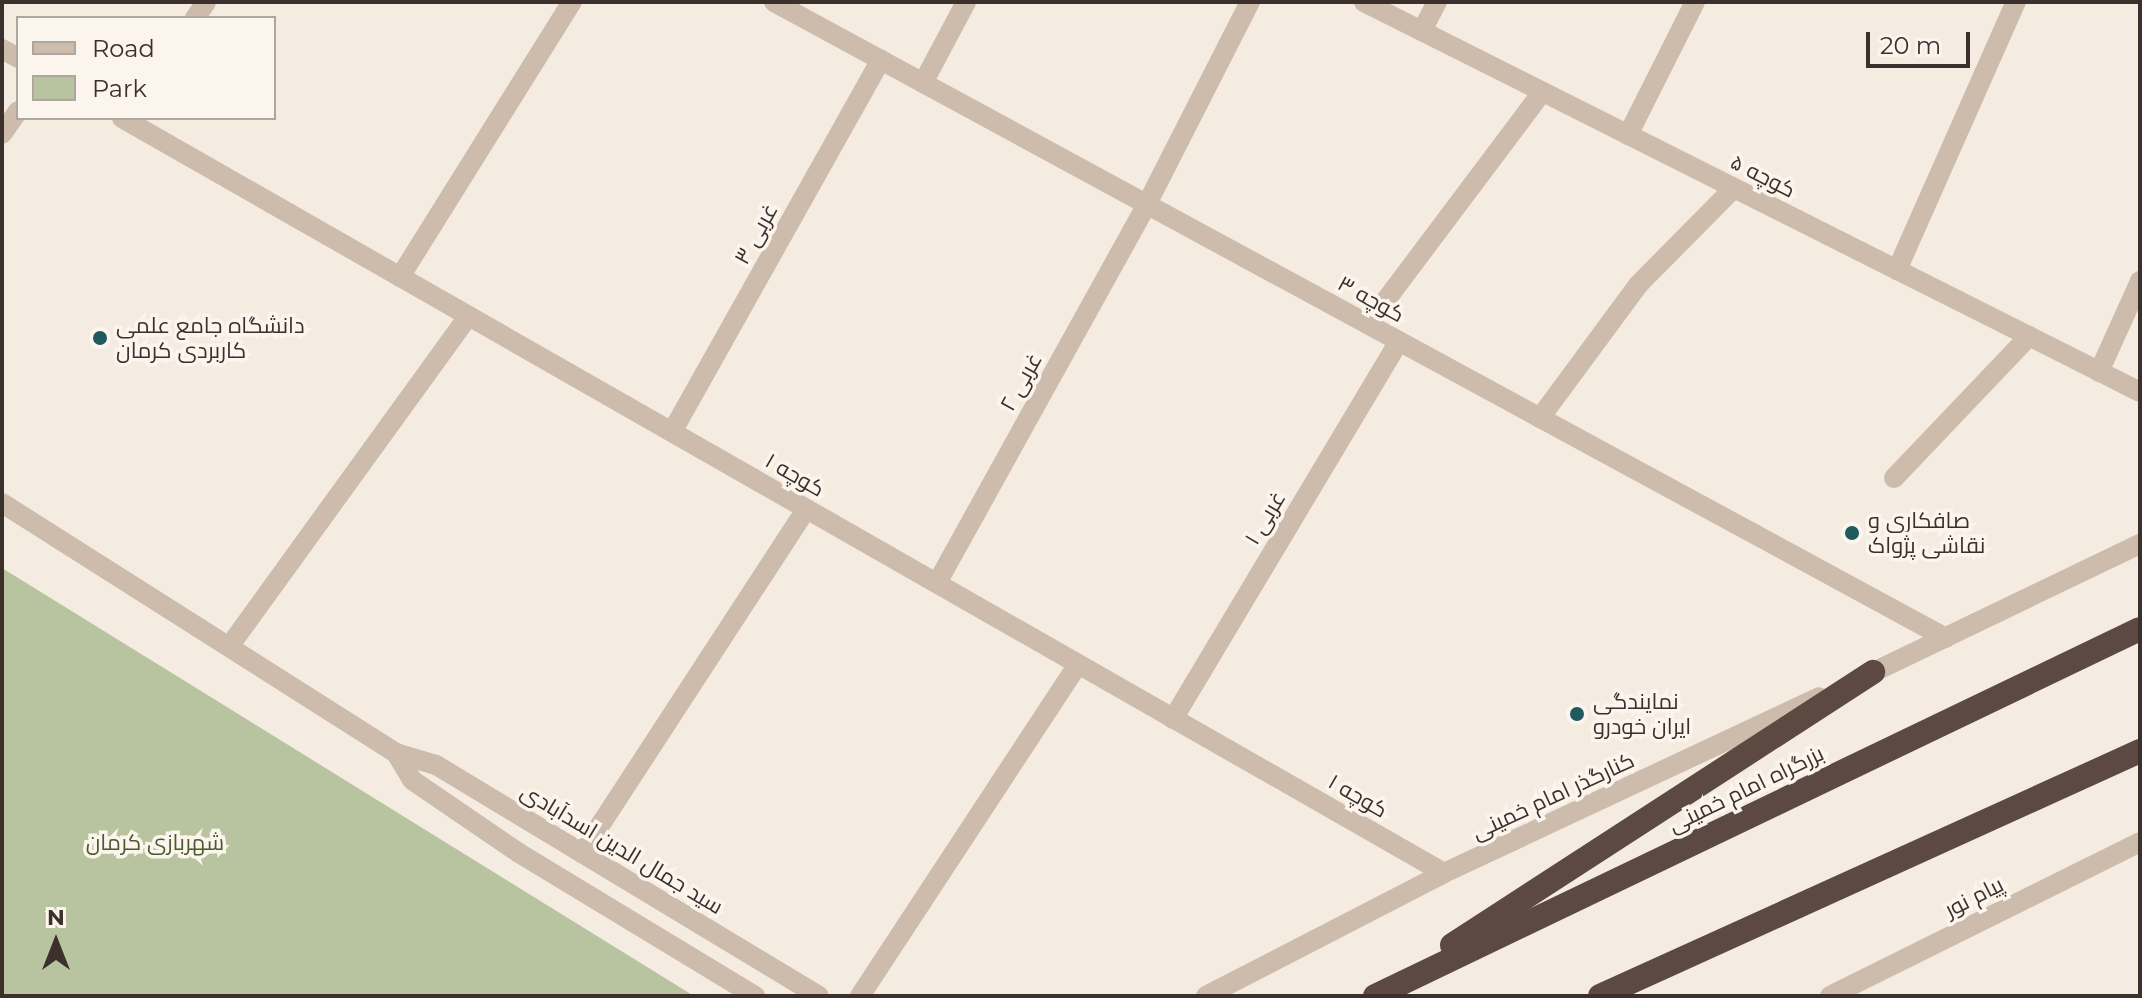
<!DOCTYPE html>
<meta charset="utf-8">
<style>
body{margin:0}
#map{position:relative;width:2142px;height:998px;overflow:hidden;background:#f4ebe1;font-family:Montserrat,Cairo,sans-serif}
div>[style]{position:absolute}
.green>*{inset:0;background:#b8c4a0}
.minor>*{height:20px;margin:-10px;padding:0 10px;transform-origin:10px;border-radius:10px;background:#cdbbac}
.highway>*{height:24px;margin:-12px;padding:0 12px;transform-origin:12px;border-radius:12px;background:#5c4a42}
.dots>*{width:22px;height:22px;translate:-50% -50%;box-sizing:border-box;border:4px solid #fbf5ee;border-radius:50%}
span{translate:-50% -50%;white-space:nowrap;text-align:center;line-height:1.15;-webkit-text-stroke:7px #fbf5ee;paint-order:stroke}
.street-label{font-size:22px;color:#3b302b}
.poi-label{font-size:22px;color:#3b302b}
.left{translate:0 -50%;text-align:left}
.park-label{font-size:22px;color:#4a5a2e}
.frame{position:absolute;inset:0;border:4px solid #3b302b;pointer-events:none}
.legend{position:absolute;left:16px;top:16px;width:260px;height:104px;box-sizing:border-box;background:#fbf5ee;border:2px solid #aea6a0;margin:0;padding:10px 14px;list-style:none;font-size:24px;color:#3b302b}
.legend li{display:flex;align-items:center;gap:16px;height:40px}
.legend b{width:40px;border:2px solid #aea6a0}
.north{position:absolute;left:16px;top:902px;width:80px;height:80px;-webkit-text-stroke:6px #fbf5ee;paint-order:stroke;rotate:0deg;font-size:22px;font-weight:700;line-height:32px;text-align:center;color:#3b302b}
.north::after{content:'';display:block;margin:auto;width:28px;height:36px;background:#3b302b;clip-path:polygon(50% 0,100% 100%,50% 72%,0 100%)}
.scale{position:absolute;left:1866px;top:32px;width:104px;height:36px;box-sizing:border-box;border:4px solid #3b302b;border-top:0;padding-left:10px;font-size:24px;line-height:28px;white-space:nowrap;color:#3b302b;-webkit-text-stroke:6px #fbf5ee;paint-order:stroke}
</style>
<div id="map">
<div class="green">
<i style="clip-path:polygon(2px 568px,694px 996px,2px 996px)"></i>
</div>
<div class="minor">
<i style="left:774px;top:2px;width:1333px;rotate:28.49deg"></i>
<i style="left:1364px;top:2px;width:868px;rotate:26.68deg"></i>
<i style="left:195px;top:18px;width:19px;rotate:-55deg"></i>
<i style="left:1422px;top:31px;width:33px;rotate:-63deg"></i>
<i style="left:2px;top:49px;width:18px;rotate:29deg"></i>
<i style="left:923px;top:83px;width:92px;rotate:-62deg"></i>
<i style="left:122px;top:118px;width:1522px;rotate:29.73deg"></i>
<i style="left:2px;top:134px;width:28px;rotate:-55deg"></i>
<i style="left:1628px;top:135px;width:149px;rotate:-63.3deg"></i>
<i style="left:1897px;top:270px;width:293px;rotate:-66.1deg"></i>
<i style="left:400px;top:277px;width:324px;rotate:-58deg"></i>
<i style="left:1368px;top:324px;width:290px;rotate:-53.1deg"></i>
<i style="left:2099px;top:372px;width:100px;rotate:-65.7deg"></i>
<i style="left:1540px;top:418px;width:165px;rotate:-53.6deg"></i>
<i style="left:1638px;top:285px;width:136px;rotate:-45.3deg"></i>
<i style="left:672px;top:432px;width:427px;rotate:-60.7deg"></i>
<i style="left:1894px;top:478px;width:196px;rotate:-46.4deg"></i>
<i style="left:2px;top:503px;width:467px;rotate:32.4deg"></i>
<i style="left:396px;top:753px;width:42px;rotate:16.7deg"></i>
<i style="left:436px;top:765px;width:447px;rotate:31.1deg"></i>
<i style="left:937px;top:583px;width:433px;rotate:-61deg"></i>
<i style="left:1147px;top:204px;width:227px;rotate:-63deg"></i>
<i style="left:231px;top:644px;width:405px;rotate:-54.1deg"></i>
<i style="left:1859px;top:679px;width:312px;rotate:-25.7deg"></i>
<i style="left:1173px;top:719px;width:440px;rotate:-59.1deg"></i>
<i style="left:396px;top:753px;width:31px;rotate:59deg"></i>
<i style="left:412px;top:780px;width:130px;rotate:34.3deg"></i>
<i style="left:519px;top:853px;width:276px;rotate:31.2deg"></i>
<i style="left:582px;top:853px;width:411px;rotate:-56.9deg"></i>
<i style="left:860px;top:996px;width:397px;rotate:-56.7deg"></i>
<i style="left:1206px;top:996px;width:268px;rotate:-27.3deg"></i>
<i style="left:1444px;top:873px;width:414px;rotate:-25.1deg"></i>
<i style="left:1830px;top:996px;width:346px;rotate:-26.4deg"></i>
</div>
<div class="highway">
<i style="left:1452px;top:945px;width:502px;rotate:-32.96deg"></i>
<i style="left:1375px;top:996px;width:848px;rotate:-25.63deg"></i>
<i style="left:1600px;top:996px;width:593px;rotate:-24.4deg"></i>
</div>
<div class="dots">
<i style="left:100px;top:338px;background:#1f5a5e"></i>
<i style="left:1852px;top:533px;background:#1f5a5e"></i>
<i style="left:1577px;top:714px;background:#1f5a5e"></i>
</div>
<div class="street-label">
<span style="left:1763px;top:176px;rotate:27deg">کوچه ۵</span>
<span style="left:756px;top:234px;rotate:-61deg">غربی ۳</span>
<span style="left:1371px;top:299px;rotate:29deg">کوچه ۳</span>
<span style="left:1021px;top:382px;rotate:-61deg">غربی ۲</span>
<span style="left:795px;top:475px;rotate:30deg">کوچه ۱</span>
<span style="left:1265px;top:518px;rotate:-59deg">غربی ۱</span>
<span style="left:1746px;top:789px;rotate:-26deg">بزرگراه امام خمینی</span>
<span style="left:1358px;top:796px;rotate:30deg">کوچه ۱</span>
<span style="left:1553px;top:796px;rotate:-25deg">کنارگذر امام خمینی</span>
<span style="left:622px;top:849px;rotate:31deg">سید جمال الدین اسدآبادی</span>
<span style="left:1974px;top:897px;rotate:-27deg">پیام نور</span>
</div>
<div class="poi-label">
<span class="left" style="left:116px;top:338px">دانشگاه جامع علمی<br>کاربردی کرمان</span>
<span class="left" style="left:1868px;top:533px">صافکاری و<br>نقاشی پژواک</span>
<span class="left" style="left:1593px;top:714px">نمایندگی<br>ایران خودرو</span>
</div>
<div class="park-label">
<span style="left:155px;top:843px">شهربازی کرمان</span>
</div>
<div class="frame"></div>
<ul class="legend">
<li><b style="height:10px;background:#cdbbac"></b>Road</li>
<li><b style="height:22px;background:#b8c4a0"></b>Park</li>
</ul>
<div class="north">N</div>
<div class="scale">20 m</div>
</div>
